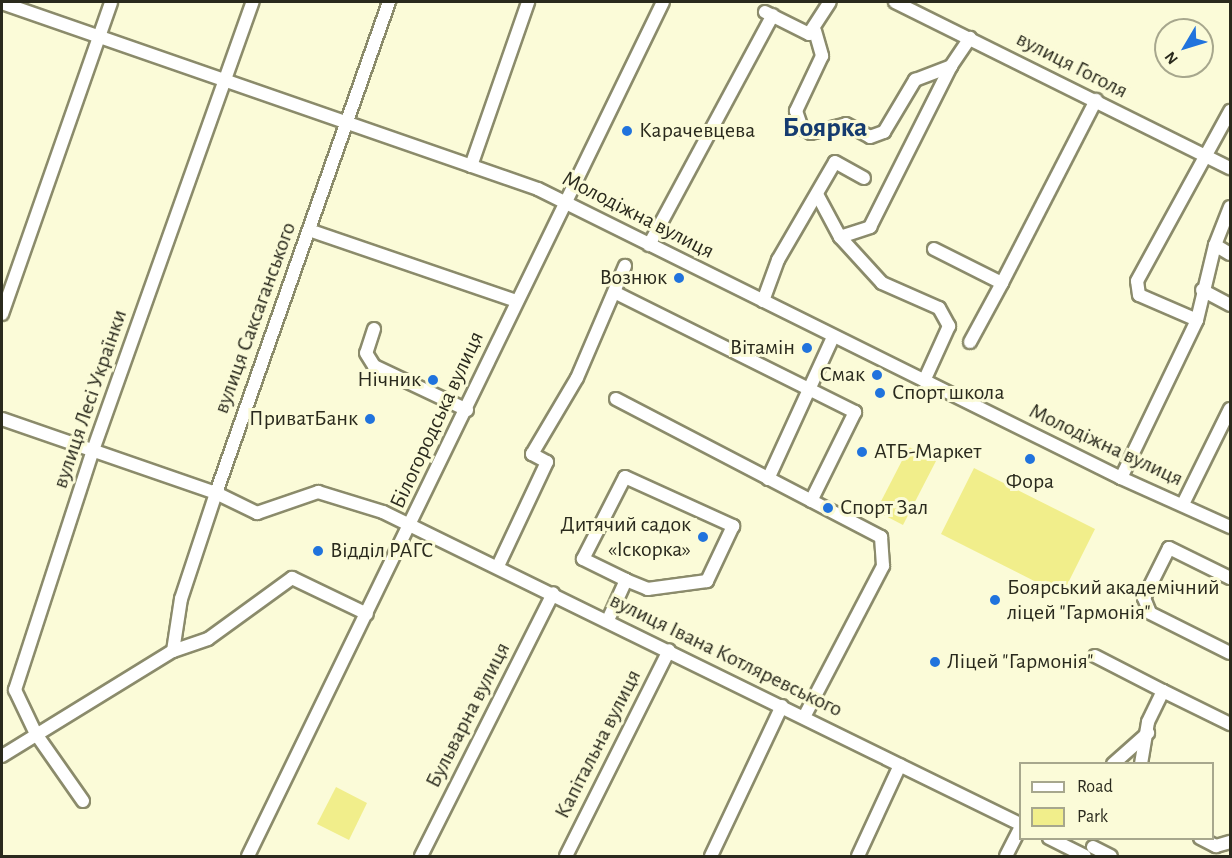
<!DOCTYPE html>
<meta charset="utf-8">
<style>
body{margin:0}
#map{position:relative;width:1232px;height:858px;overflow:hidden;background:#fbfbd8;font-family:"Alegreya Sans",sans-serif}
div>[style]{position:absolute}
.green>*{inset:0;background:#f1ee8b}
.roads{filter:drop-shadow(2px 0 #8b8b6b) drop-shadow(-2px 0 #8b8b6b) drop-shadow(0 2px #8b8b6b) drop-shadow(0 -2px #8b8b6b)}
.minor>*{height:12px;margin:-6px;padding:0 6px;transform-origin:6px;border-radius:6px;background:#fff}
.dots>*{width:16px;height:16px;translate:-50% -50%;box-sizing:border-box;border:3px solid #fbfbd8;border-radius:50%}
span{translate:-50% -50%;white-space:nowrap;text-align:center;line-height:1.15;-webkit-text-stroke:6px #fbfbd8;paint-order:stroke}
.street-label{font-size:22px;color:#2a2a1d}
.poi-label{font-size:22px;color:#2a2a1d}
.left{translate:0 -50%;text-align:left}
.right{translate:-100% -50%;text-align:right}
.district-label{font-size:28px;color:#153b6f;font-weight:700}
.frame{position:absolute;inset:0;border:3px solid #2a2a1d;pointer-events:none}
.legend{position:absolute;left:1019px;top:762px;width:195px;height:78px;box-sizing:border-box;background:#fbfbd8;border:2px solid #a7a78d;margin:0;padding:8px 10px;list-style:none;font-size:18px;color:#2a2a1d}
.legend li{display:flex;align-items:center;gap:12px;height:30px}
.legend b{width:30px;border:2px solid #a7a78d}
.north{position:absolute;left:1154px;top:18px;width:60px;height:60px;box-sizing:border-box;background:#fbfbd8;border:2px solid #a7a78d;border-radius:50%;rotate:232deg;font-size:16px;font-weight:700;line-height:24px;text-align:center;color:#2a2a1d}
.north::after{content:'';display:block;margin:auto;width:21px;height:27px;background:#2073dd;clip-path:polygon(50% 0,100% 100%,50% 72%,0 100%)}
</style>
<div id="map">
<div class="green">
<i style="clip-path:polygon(909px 447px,936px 461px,903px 525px,876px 511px)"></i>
<i style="clip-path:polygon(974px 468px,1095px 529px,1062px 595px,941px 534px)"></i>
<i style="clip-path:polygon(336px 787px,367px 803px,349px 840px,317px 824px)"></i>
</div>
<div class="roads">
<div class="minor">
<i style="left:895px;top:2px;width:374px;rotate:26.4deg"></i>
<i style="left:2px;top:3px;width:567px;rotate:19.14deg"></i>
<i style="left:538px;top:189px;width:651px;rotate:26.37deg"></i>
<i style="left:1121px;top:478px;width:120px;rotate:24.2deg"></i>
<i style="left:765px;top:12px;width:49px;rotate:26.6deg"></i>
<i style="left:809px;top:34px;width:38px;rotate:-57deg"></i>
<i style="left:815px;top:31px;width:26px;rotate:74deg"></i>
<i style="left:822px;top:56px;width:61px;rotate:115.3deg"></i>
<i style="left:796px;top:111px;width:18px;rotate:71deg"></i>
<i style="left:802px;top:128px;width:10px;rotate:29deg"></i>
<i style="left:811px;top:133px;width:36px;rotate:-14deg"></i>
<i style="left:846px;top:124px;width:27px;rotate:28deg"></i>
<i style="left:870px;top:137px;width:15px;rotate:-20deg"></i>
<i style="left:884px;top:132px;width:61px;rotate:-59.2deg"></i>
<i style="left:915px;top:80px;width:39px;rotate:-21deg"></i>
<i style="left:951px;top:66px;width:34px;rotate:-56deg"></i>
<i style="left:471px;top:166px;width:174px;rotate:-70.8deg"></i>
<i style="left:818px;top:196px;width:47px;rotate:61.8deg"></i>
<i style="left:840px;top:237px;width:32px;rotate:-18deg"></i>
<i style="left:870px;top:227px;width:180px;rotate:-63.3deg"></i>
<i style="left:1230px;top:207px;width:41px;rotate:111.5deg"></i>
<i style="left:1215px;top:245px;width:17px;rotate:31deg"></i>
<i style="left:309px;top:230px;width:219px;rotate:18.9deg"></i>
<i style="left:840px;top:237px;width:62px;rotate:47.6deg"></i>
<i style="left:882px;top:283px;width:62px;rotate:23.7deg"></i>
<i style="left:939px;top:308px;width:21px;rotate:61deg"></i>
<i style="left:949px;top:326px;width:60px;rotate:114.4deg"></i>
<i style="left:649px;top:245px;width:261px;rotate:-61.7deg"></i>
<i style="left:934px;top:249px;width:76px;rotate:26.6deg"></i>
<i style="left:1002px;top:283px;width:206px;rotate:-62.8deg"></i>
<i style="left:1202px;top:290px;width:32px;rotate:28deg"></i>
<i style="left:618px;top:294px;width:265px;rotate:26.5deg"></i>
<i style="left:855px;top:412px;width:99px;rotate:116.3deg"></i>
<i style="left:763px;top:301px;width:44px;rotate:-69.9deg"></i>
<i style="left:778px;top:260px;width:113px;rotate:-59.8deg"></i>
<i style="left:835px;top:162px;width:33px;rotate:29deg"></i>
<i style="left:2px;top:314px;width:330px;rotate:-70.7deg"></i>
<i style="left:1197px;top:320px;width:77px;rotate:-76.5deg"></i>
<i style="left:374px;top:329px;width:25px;rotate:108deg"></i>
<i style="left:366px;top:353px;width:15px;rotate:58deg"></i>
<i style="left:374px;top:366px;width:103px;rotate:25.3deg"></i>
<i style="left:970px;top:342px;width:67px;rotate:-61.5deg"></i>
<i style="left:616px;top:399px;width:299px;rotate:27.5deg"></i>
<i style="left:881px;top:537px;width:29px;rotate:86deg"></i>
<i style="left:883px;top:566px;width:170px;rotate:117.6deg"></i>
<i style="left:2px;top:419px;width:226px;rotate:19.1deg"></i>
<i style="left:216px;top:493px;width:46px;rotate:26deg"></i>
<i style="left:257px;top:513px;width:65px;rotate:-19deg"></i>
<i style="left:318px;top:492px;width:68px;rotate:17.1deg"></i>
<i style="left:383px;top:512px;width:709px;rotate:26.1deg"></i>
<i style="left:1121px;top:478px;width:175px;rotate:-64.3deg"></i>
<i style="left:1197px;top:320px;width:63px;rotate:-156.7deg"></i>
<i style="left:1139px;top:295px;width:14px;rotate:-98deg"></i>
<i style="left:1137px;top:281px;width:194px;rotate:-61.3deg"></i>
<i style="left:768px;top:479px;width:156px;rotate:-65.4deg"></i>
<i style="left:1183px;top:504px;width:106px;rotate:-63.7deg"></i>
<i style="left:498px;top:566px;width:115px;rotate:-64.8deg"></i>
<i style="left:547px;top:462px;width:17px;rotate:-152deg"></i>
<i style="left:532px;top:454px;width:88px;rotate:-59.4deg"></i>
<i style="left:577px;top:378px;width:122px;rotate:-66.8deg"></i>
<i style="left:1230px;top:578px;width:68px;rotate:-153.8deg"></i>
<i style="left:1169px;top:548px;width:56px;rotate:116.6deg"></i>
<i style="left:1144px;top:598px;width:16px;rotate:68deg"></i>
<i style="left:1150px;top:613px;width:89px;rotate:26.6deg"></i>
<i style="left:608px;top:620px;width:44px;rotate:-65.8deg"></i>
<i style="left:626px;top:580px;width:48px;rotate:-154deg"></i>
<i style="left:583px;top:559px;width:92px;rotate:-62.9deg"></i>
<i style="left:625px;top:477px;width:119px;rotate:24.4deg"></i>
<i style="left:733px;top:526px;width:61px;rotate:115.3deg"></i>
<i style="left:707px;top:581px;width:60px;rotate:172.3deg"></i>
<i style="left:648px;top:589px;width:24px;rotate:-158deg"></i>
<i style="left:173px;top:651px;width:53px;rotate:-81.3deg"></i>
<i style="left:181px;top:599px;width:112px;rotate:-71.7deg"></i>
<i style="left:216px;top:493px;width:521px;rotate:-70.59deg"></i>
<i style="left:1095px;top:656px;width:76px;rotate:27.2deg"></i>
<i style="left:1163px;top:691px;width:34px;rotate:116deg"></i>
<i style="left:1148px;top:722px;width:43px;rotate:99.5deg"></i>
<i style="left:1163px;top:691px;width:75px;rotate:26.2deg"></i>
<i style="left:2px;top:756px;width:201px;rotate:-31.6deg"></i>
<i style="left:173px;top:651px;width:37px;rotate:-19deg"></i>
<i style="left:208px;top:639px;width:104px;rotate:-36deg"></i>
<i style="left:292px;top:578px;width:83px;rotate:25.6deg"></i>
<i style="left:1113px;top:764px;width:47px;rotate:-41.5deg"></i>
<i style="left:83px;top:801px;width:82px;rotate:-125deg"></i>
<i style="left:36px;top:734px;width:49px;rotate:-115.5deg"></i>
<i style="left:15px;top:690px;width:249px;rotate:-72deg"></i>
<i style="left:92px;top:453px;width:479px;rotate:-70.4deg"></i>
<i style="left:1049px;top:838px;width:40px;rotate:26.6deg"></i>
<i style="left:1200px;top:838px;width:18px;rotate:27deg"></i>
<i style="left:1216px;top:846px;width:15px;rotate:-16deg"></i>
<i style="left:1093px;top:847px;width:20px;rotate:27deg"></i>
<i style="left:248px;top:856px;width:949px;rotate:-64.08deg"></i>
<i style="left:421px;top:856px;width:294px;rotate:-63.3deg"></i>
<i style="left:566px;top:856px;width:230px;rotate:-63.4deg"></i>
<i style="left:711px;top:856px;width:166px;rotate:-64.7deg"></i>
<i style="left:858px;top:856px;width:100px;rotate:-65.2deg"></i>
<i style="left:1006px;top:856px;width:31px;rotate:-63deg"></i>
</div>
</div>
<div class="dots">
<i style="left:627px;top:131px;background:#2073dd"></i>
<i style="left:679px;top:278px;background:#2073dd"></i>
<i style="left:807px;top:348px;background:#2073dd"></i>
<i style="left:877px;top:375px;background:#2073dd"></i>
<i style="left:433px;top:380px;background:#2073dd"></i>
<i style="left:880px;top:393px;background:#2073dd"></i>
<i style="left:370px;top:419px;background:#2073dd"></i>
<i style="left:862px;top:452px;background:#2073dd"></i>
<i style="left:1030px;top:459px;background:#2073dd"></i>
<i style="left:828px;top:508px;background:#2073dd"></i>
<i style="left:703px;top:537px;background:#2073dd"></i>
<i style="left:318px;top:551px;background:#2073dd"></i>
<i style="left:995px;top:600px;background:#2073dd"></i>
<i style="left:935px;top:662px;background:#2073dd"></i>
</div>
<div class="street-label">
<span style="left:1072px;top:65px;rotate:27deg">вулиця Гоголя</span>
<span style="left:638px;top:215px;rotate:27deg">Молодіжна вулиця</span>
<span style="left:255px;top:318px;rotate:-70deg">вулиця Саксаганського</span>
<span style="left:90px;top:399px;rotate:-71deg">вулиця Лесі Українки</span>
<span style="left:437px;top:420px;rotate:-65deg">Білогородська вулиця</span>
<span style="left:1106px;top:445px;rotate:25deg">Молодіжна вулиця</span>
<span style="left:726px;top:655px;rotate:26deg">вулиця Івана Котляревського</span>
<span style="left:468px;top:715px;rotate:-63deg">Бульварна вулиця</span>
<span style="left:598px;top:744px;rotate:-63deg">Капітальна вулиця</span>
</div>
<div class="poi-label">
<span class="left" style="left:639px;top:131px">Карачевцева</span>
<span class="right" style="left:667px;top:278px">Вознюк</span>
<span class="right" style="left:795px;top:348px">Вітамін</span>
<span class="right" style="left:865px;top:375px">Смак</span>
<span class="right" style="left:421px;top:380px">Нічник</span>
<span class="left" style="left:892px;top:393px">Спорт школа</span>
<span class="right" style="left:358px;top:419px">ПриватБанк</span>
<span class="left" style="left:874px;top:452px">АТБ-Маркет</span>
<span style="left:1030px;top:482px">Фора</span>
<span class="left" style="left:840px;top:508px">Спорт Зал</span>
<span class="right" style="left:691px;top:537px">Дитячий садок<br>«Іскорка»</span>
<span class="left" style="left:330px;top:551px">Відділ РАГС</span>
<span class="left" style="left:1007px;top:600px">Боярський академічний<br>ліцей "Гармонія"</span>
<span class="left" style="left:947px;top:662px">Ліцей "Гармонія"</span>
</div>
<div class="district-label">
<span style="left:825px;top:128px">Боярка</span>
</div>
<div class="frame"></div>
<ul class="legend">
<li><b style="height:8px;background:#fff"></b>Road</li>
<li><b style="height:16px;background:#f1ee8b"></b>Park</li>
</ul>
<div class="north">N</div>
</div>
